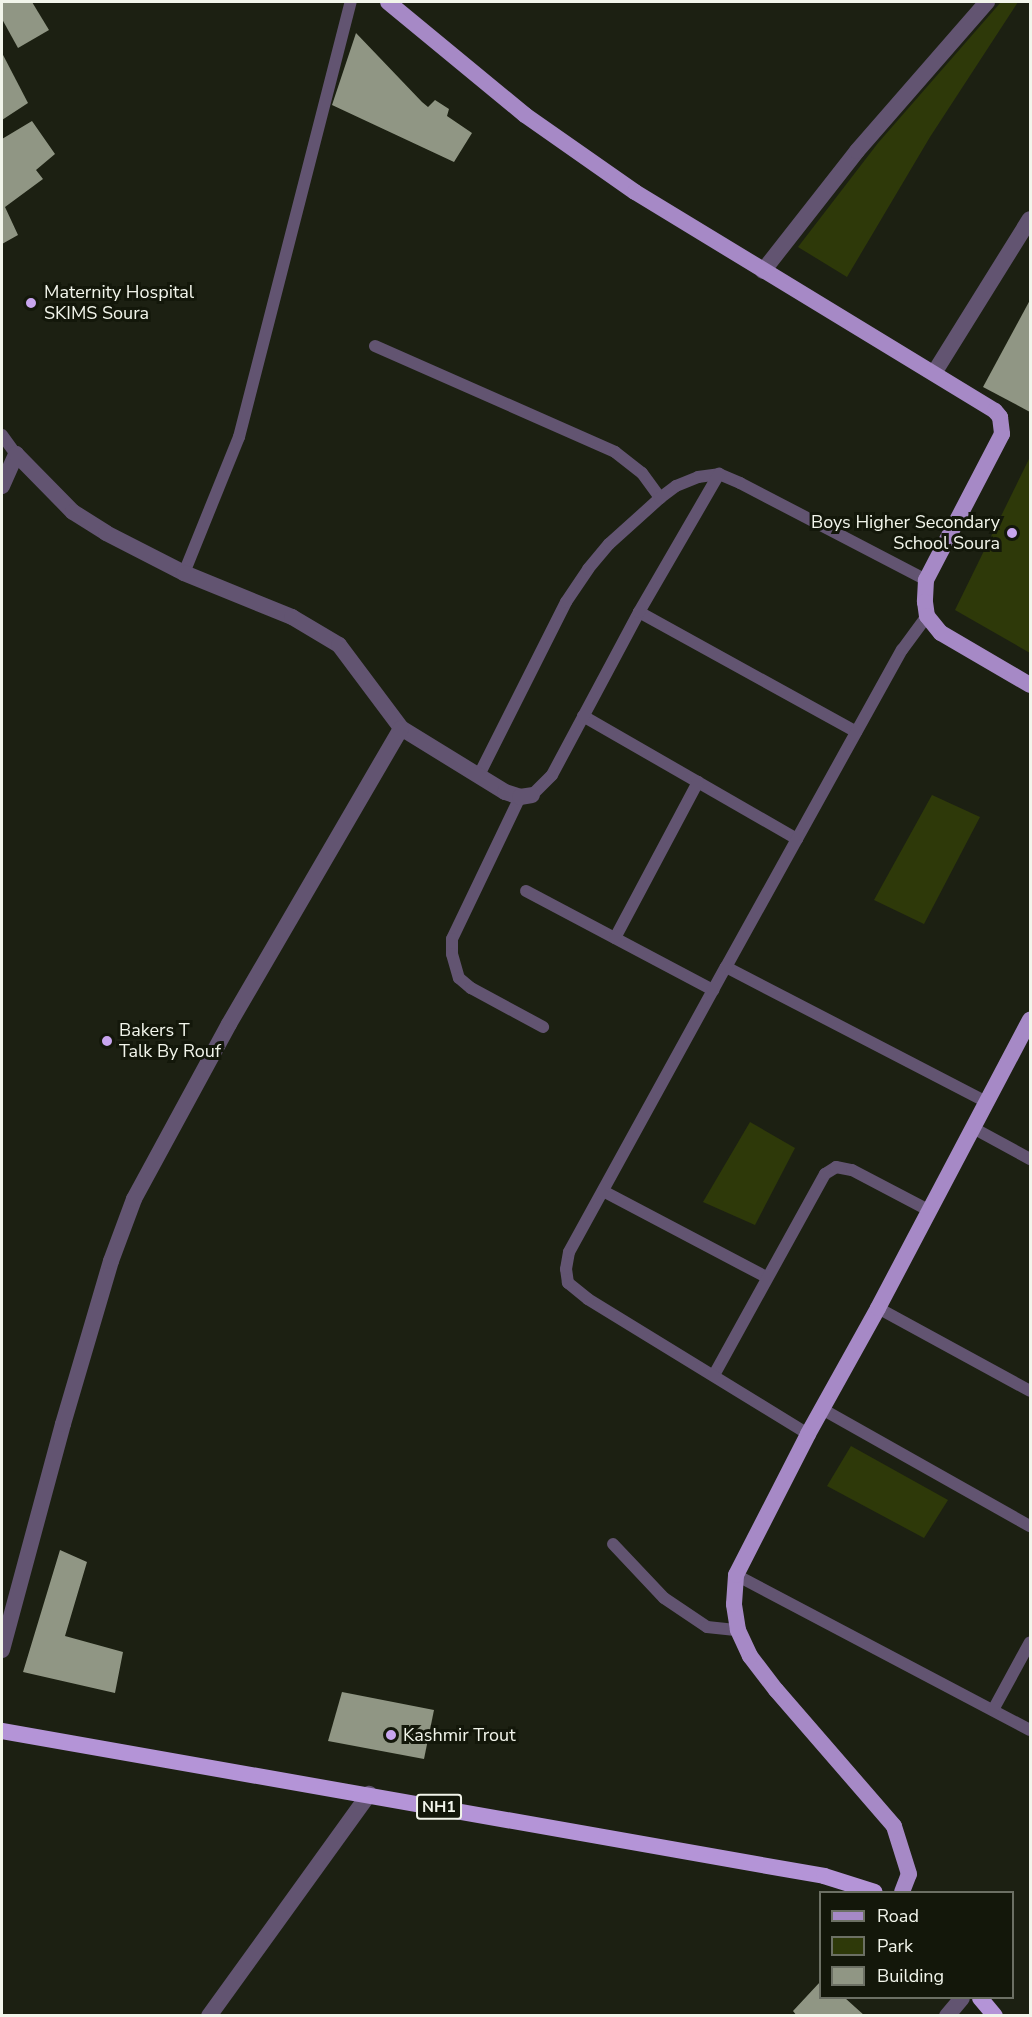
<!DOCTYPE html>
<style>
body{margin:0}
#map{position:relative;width:1032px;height:2017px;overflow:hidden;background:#1c2012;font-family:"Nunito Sans",sans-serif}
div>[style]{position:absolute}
.green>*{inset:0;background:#2e3909}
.building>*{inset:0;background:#909684}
.service>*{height:12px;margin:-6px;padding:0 6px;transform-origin:6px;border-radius:6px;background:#625471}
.minor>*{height:16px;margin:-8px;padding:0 8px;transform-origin:8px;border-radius:8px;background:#625471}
.primary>*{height:16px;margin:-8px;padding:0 8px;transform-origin:8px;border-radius:8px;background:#a689c6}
.trunk>*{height:16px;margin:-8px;padding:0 8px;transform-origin:8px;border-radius:8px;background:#b494d7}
.dots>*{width:16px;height:16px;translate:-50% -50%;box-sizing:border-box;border:3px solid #13170a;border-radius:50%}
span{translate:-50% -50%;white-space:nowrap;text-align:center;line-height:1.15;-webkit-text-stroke:6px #13170a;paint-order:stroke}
.shield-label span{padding:2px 4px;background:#13170a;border:2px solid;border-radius:4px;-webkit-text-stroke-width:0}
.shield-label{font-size:16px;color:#f2f5eb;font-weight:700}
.poi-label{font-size:18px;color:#f2f5eb}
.left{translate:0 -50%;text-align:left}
.right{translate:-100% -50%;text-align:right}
.frame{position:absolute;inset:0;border:3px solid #f2f5eb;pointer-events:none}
.legend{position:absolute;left:819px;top:1891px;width:195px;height:108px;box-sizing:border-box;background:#13170a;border:2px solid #6c7064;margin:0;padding:8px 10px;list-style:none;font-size:18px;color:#f2f5eb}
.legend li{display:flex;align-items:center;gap:12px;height:30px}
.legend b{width:30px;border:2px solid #6c7064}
</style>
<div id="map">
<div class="green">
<i style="clip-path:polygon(1001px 2px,1018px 2px,930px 137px,847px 277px,798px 247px,878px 143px)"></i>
<i style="clip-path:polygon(1030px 457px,1030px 653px,955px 610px)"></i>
<i style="clip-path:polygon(932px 795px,980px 817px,924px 924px,874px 900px)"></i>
<i style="clip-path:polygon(750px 1122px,795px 1148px,755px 1225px,703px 1202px)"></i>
<i style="clip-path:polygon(851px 1446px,948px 1500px,924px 1538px,827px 1486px)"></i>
</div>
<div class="building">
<i style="clip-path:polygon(2px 2px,32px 2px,49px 30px,18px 48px,2px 19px)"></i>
<i style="clip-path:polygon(356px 33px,422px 102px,428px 107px,435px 100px,449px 109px,447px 116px,472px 133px,454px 162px,332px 105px)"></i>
<i style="clip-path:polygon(2px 53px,28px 103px,2px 120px)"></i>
<i style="clip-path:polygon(32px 121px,55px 154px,36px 170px,43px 179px,5px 207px,18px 235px,2px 244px,2px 139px)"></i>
<i style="clip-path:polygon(1030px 300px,1030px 412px,983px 387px)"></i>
<i style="clip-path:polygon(60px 1550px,87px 1562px,65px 1636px,123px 1652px,115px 1693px,23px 1672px)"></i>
<i style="clip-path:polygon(342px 1692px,434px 1710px,424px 1759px,328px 1741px)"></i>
<i style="clip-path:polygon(820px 1982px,820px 1998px,845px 1998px,865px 2016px,797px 2016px,793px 2011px)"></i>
</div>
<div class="service">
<i style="left:375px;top:346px;width:262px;rotate:23.8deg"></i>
<i style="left:615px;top:452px;width:34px;rotate:38deg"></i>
<i style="left:642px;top:473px;width:31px;rotate:54deg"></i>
<i style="left:2px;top:435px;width:24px;rotate:54deg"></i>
<i style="left:184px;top:573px;width:147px;rotate:-68deg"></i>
<i style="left:239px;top:437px;width:449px;rotate:-75.6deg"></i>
<i style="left:639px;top:612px;width:248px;rotate:28.9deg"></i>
<i style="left:583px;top:716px;width:247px;rotate:29.9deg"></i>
<i style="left:479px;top:775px;width:194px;rotate:-63.3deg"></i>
<i style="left:566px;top:602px;width:40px;rotate:-56deg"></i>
<i style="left:588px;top:569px;width:33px;rotate:-50deg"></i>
<i style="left:609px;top:544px;width:69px;rotate:-42deg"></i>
<i style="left:660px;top:498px;width:20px;rotate:-37deg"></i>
<i style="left:676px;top:486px;width:24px;rotate:-22deg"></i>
<i style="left:698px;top:477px;width:21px;rotate:-8deg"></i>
<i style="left:719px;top:474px;width:23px;rotate:23deg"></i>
<i style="left:740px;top:483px;width:210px;rotate:27.5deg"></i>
<i style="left:532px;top:795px;width:28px;rotate:-45deg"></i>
<i style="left:552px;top:775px;width:185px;rotate:-61.9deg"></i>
<i style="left:639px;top:612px;width:160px;rotate:-59.9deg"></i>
<i style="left:520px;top:797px;width:157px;rotate:115.6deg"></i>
<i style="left:452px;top:939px;width:15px;rotate:90deg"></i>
<i style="left:452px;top:954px;width:25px;rotate:74deg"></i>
<i style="left:459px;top:978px;width:16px;rotate:40deg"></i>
<i style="left:471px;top:988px;width:82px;rotate:28.4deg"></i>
<i style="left:526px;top:891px;width:212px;rotate:27.9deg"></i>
<i style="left:615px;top:938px;width:177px;rotate:-62deg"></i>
<i style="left:726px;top:967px;width:295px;rotate:27.4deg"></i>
<i style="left:975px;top:1129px;width:63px;rotate:28.6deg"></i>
<i style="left:603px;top:1191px;width:184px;rotate:27.8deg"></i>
<i style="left:878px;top:1308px;width:173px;rotate:28.6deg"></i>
<i style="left:714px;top:1375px;width:230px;rotate:-61.1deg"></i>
<i style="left:825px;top:1174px;width:13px;rotate:-32deg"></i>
<i style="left:836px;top:1167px;width:16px;rotate:11deg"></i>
<i style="left:852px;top:1170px;width:88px;rotate:27.7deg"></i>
<i style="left:822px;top:1409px;width:239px;rotate:29.4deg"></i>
<i style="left:808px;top:1434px;width:258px;rotate:-148.5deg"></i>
<i style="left:588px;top:1299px;width:26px;rotate:-141deg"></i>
<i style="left:568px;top:1283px;width:14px;rotate:-98deg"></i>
<i style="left:566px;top:1269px;width:17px;rotate:-80deg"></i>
<i style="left:569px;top:1252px;width:325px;rotate:-61.2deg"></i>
<i style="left:726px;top:967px;width:363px;rotate:-61deg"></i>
<i style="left:902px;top:650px;width:42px;rotate:-53.7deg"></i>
<i style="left:613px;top:1544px;width:74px;rotate:46.6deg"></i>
<i style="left:664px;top:1598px;width:52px;rotate:34deg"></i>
<i style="left:707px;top:1627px;width:31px;rotate:6deg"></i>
<i style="left:736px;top:1575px;width:332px;rotate:27.8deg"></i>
<i style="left:993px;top:1710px;width:77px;rotate:-61.4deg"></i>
</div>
<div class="minor">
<i style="left:763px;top:271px;width:152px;rotate:-51.9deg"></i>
<i style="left:857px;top:151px;width:198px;rotate:-48.9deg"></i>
<i style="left:934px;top:373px;width:181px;rotate:-58.1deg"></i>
<i style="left:2px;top:486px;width:35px;rotate:-66deg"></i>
<i style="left:16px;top:454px;width:81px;rotate:45.5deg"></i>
<i style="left:73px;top:512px;width:39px;rotate:32deg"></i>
<i style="left:106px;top:533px;width:88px;rotate:27.1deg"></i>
<i style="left:184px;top:573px;width:117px;rotate:22.2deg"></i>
<i style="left:292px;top:617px;width:55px;rotate:30.8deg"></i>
<i style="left:339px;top:645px;width:104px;rotate:53.2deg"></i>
<i style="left:401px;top:728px;width:122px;rotate:31.6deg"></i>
<i style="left:505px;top:792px;width:16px;rotate:18deg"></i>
<i style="left:520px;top:797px;width:12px;rotate:-9deg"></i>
<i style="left:2px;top:1650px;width:234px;rotate:-74.9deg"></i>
<i style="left:63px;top:1424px;width:170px;rotate:-73.6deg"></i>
<i style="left:111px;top:1261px;width:66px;rotate:-69.6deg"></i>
<i style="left:134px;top:1199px;width:199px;rotate:-61.5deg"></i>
<i style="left:229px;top:1024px;width:342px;rotate:-59.8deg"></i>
<i style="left:209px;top:2016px;width:274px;rotate:-54.2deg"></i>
<i style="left:947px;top:2016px;width:23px;rotate:-50deg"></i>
</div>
<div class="primary">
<i style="left:388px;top:2px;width:178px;rotate:39.5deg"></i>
<i style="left:525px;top:115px;width:134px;rotate:35deg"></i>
<i style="left:635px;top:192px;width:421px;rotate:31.3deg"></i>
<i style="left:995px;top:411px;width:8px;rotate:50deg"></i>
<i style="left:1000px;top:417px;width:17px;rotate:83deg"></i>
<i style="left:1002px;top:434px;width:165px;rotate:117.5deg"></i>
<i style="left:926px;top:580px;width:22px;rotate:93deg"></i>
<i style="left:925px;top:602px;width:14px;rotate:82deg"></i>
<i style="left:927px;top:616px;width:22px;rotate:51deg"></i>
<i style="left:941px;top:633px;width:103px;rotate:30.3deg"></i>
<i style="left:902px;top:1892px;width:19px;rotate:-69deg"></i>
<i style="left:909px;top:1874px;width:50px;rotate:-107.4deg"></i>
<i style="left:894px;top:1826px;width:180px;rotate:-130.9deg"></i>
<i style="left:776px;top:1690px;width:43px;rotate:-127.4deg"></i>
<i style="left:750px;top:1656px;width:29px;rotate:-115deg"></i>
<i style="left:738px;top:1630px;width:26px;rotate:-99deg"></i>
<i style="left:734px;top:1604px;width:29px;rotate:-86deg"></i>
<i style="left:736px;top:1575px;width:158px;rotate:-62.9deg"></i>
<i style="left:808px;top:1434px;width:144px;rotate:-60.9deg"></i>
<i style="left:878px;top:1308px;width:326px;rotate:-62.2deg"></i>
</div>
<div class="trunk">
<i style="left:2px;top:1731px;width:835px;rotate:10deg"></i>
<i style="left:824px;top:1876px;width:53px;rotate:17.4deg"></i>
<i style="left:980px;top:1998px;width:23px;rotate:50deg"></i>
</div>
<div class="dots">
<i style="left:31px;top:303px;background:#c8a5ef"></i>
<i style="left:1012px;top:533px;background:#c8a5ef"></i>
<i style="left:107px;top:1041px;background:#c8a5ef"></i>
<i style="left:391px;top:1735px;background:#c8a5ef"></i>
</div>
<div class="shield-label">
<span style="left:439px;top:1807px">NH1</span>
</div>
<div class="poi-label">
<span class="left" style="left:44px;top:303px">Maternity Hospital<br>SKIMS Soura</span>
<span class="right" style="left:1000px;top:533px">Boys Higher Secondary<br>School Soura</span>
<span class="left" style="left:119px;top:1041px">Bakers T<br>Talk By Rouf</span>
<span class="left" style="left:403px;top:1735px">Kashmir Trout</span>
</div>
<div class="frame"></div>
<ul class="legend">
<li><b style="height:8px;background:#a689c6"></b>Road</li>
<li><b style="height:16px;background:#2e3909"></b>Park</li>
<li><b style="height:16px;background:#909684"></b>Building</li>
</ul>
</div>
